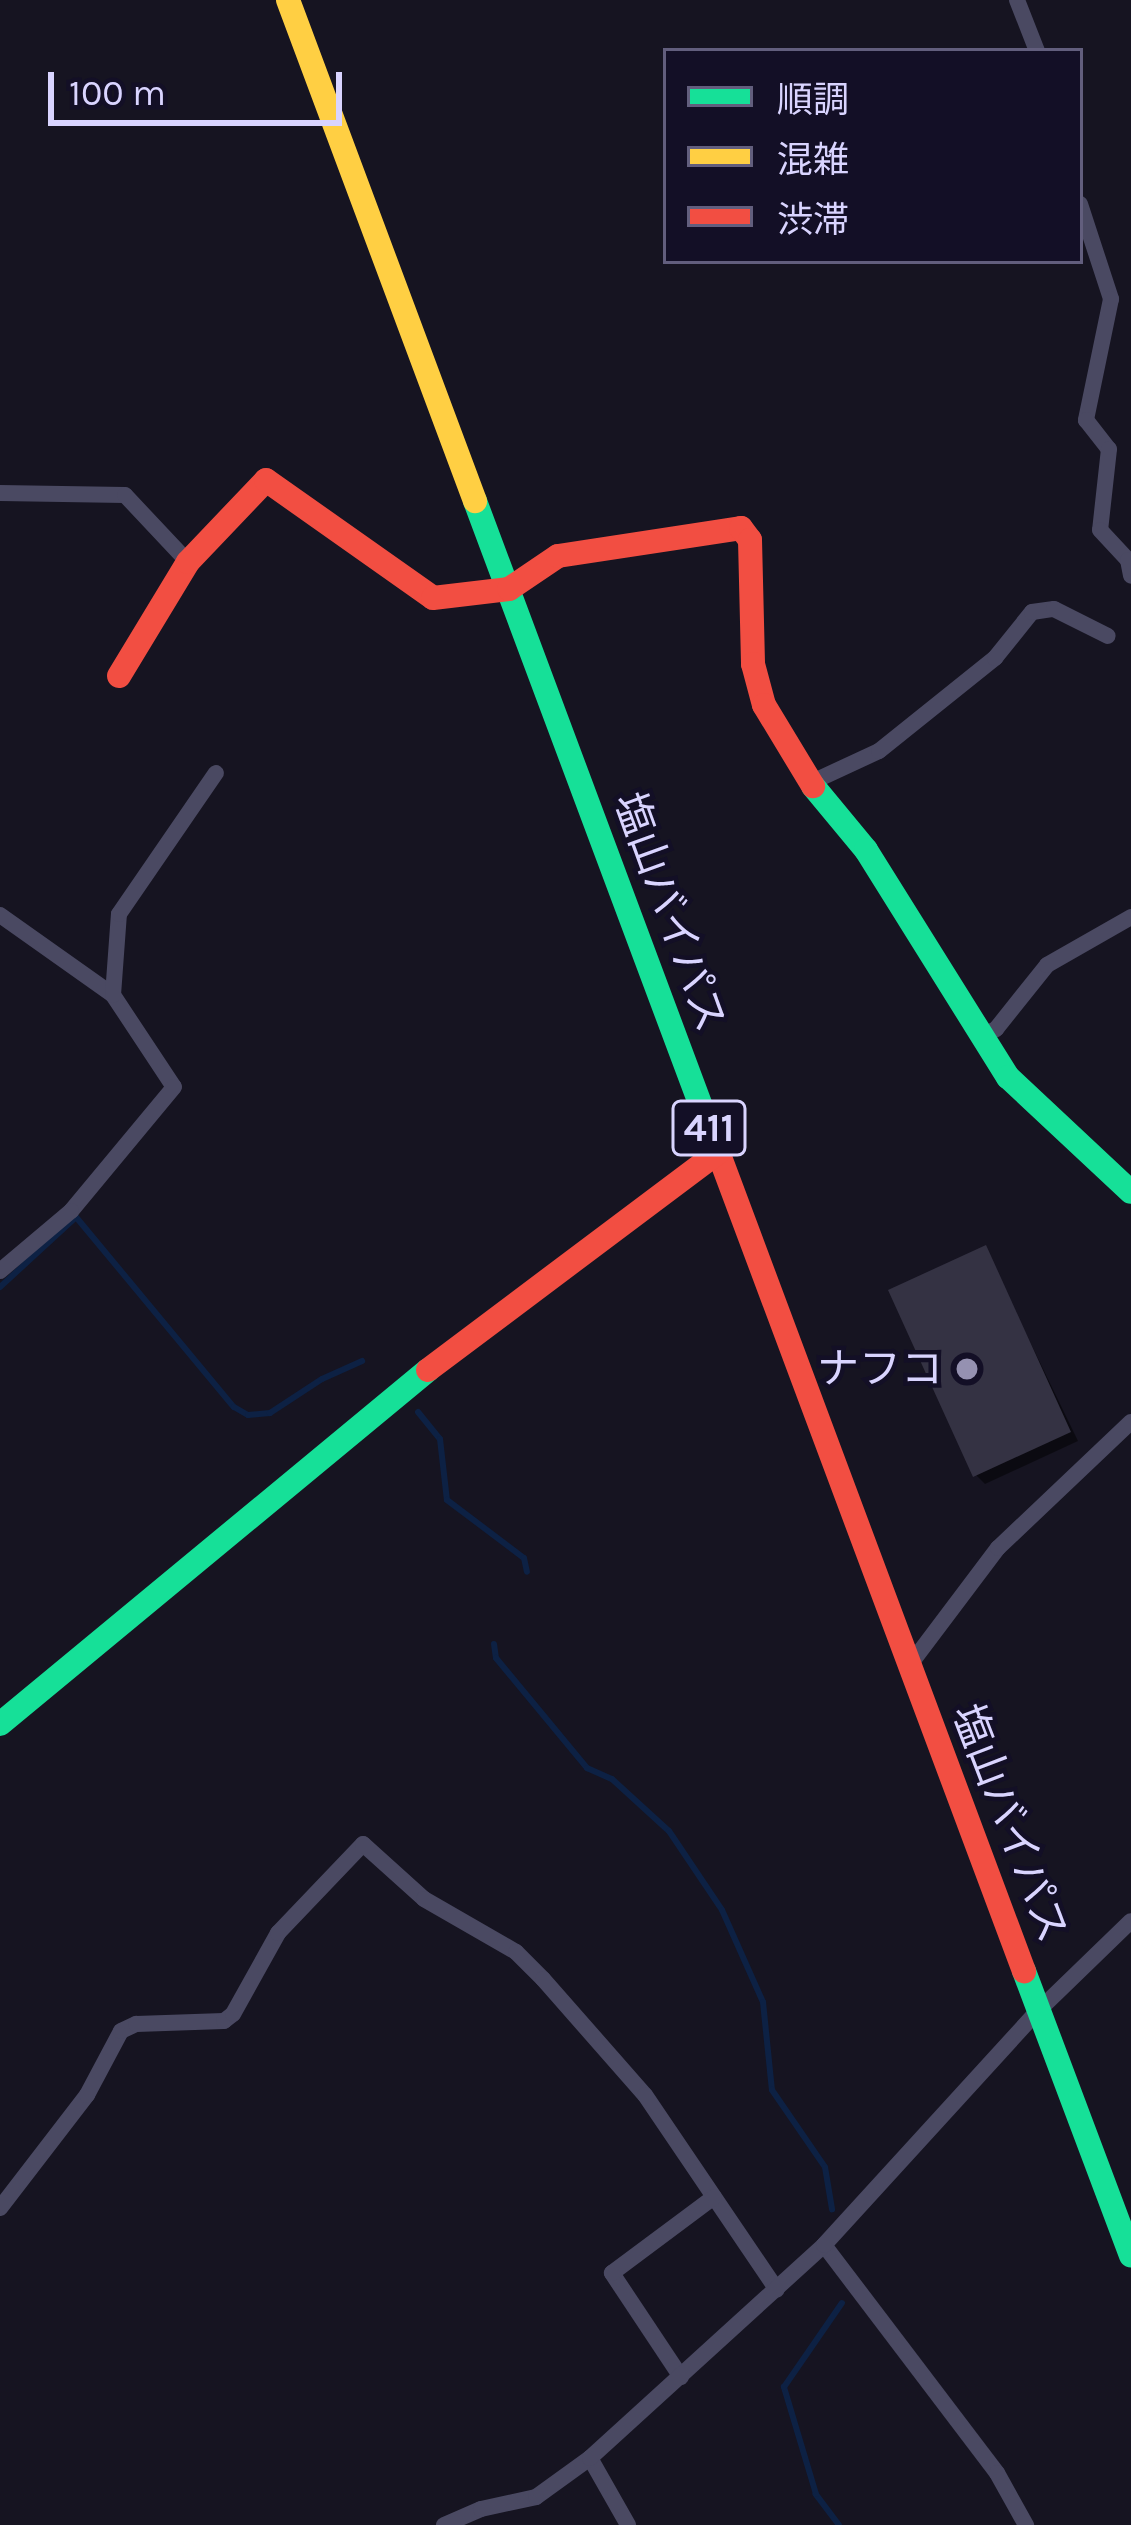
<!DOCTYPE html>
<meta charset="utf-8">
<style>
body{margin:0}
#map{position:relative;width:1131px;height:2525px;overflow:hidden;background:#161421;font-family:Karla,"Noto Sans JP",sans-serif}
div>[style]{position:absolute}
.shadow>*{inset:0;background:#0007}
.stream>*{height:6px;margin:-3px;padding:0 3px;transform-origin:3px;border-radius:3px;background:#0d2144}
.building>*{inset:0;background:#343243}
.street>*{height:16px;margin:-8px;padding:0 8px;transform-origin:8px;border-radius:8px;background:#4a4962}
.fast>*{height:24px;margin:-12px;padding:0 12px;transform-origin:12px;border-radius:12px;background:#16e098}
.slow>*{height:24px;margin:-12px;padding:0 12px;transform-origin:12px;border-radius:12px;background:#ffcf43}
.jam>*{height:24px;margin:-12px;padding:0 12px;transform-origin:12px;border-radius:12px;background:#f24e42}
.dots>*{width:33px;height:33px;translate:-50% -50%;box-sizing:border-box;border:6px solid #130f26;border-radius:50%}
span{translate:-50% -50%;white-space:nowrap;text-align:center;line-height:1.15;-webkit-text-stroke:9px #130f26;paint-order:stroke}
.shield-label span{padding:3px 9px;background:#130f26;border:3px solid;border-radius:9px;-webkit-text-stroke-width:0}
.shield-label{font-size:39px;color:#d9d4ff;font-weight:700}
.street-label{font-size:42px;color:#d9d4ff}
.poi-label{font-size:42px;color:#d9d4ff}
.right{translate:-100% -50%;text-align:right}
.legend{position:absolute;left:663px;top:48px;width:420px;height:216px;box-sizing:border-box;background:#130f26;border:3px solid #625e7d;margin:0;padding:15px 21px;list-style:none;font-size:36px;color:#d9d4ff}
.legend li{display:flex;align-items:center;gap:24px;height:60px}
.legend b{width:60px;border:3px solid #625e7d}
.scale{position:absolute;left:48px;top:72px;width:294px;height:54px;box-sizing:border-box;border:6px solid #d9d4ff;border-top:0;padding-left:15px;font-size:36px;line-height:42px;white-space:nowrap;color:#d9d4ff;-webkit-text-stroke:9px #130f26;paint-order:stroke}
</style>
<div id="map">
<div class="shadow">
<i style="clip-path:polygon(985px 1249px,1078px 1441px,985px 1484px,976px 1475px)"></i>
</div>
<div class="stream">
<i style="left:0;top:1287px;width:103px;rotate:-42.6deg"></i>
<i style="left:76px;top:1217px;width:247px;rotate:50.3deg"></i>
<i style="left:234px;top:1407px;width:16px;rotate:30deg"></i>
<i style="left:248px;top:1415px;width:22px;rotate:-5deg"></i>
<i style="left:270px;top:1413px;width:62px;rotate:-33.2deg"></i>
<i style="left:322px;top:1379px;width:44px;rotate:-24.2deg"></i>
<i style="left:418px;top:1412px;width:35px;rotate:51deg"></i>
<i style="left:440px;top:1439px;width:61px;rotate:83.5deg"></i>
<i style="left:447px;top:1500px;width:96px;rotate:37deg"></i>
<i style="left:524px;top:1558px;width:14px;rotate:78deg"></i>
<i style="left:494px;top:1644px;width:14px;rotate:82deg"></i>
<i style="left:496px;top:1658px;width:143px;rotate:50.4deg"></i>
<i style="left:587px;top:1768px;width:27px;rotate:24deg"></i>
<i style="left:612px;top:1779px;width:77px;rotate:42.4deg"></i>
<i style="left:669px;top:1831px;width:95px;rotate:56.1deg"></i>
<i style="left:722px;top:1910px;width:101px;rotate:66deg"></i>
<i style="left:763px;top:2002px;width:88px;rotate:84.2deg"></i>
<i style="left:772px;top:2090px;width:93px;rotate:55.5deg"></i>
<i style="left:825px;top:2167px;width:43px;rotate:80.5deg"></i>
<i style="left:839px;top:2525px;width:39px;rotate:-127deg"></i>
<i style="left:816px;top:2494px;width:112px;rotate:-106.7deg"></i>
<i style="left:784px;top:2387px;width:102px;rotate:-55.4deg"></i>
</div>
<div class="building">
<i style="clip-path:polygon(986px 1245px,1071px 1432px,973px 1477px,888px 1290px)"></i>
</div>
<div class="street">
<i style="left:1017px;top:0;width:55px;rotate:68.6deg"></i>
<i style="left:1080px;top:204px;width:100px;rotate:71.9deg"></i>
<i style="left:1111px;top:299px;width:124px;rotate:101.7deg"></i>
<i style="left:1086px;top:420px;width:37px;rotate:52deg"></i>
<i style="left:1109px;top:449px;width:81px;rotate:96.3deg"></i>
<i style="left:1100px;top:530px;width:41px;rotate:47deg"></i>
<i style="left:1128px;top:560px;width:16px;rotate:79deg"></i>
<i style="left:0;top:493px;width:125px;rotate:0.9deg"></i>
<i style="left:125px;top:495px;width:92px;rotate:46.8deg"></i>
<i style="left:810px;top:783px;width:76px;rotate:-24.9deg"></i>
<i style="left:879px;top:751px;width:149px;rotate:-38.7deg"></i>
<i style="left:995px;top:658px;width:59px;rotate:-51.2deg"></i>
<i style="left:1032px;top:612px;width:22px;rotate:-8deg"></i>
<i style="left:1054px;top:609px;width:60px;rotate:26.6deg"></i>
<i style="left:0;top:915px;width:138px;rotate:35.3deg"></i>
<i style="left:113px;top:995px;width:110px;rotate:56.5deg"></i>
<i style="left:174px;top:1087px;width:161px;rotate:129.7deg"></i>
<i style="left:71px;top:1211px;width:93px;rotate:139.8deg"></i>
<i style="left:113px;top:995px;width:81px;rotate:-85.8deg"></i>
<i style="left:119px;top:914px;width:171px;rotate:-55.5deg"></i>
<i style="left:979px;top:1037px;width:19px;rotate:-25deg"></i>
<i style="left:996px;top:1029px;width:82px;rotate:-51.4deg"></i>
<i style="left:1047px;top:965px;width:97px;rotate:-29.7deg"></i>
<i style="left:909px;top:1666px;width:148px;rotate:-53deg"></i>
<i style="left:998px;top:1548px;width:183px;rotate:-43.5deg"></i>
<i style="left:0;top:2208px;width:143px;rotate:-52.4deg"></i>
<i style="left:87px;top:2095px;width:72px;rotate:-62deg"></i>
<i style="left:121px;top:2031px;width:17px;rotate:-25deg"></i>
<i style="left:136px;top:2024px;width:88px;rotate:-2deg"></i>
<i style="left:224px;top:2021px;width:11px;rotate:-38deg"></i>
<i style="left:233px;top:2014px;width:93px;rotate:-60.9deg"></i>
<i style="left:278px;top:1933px;width:123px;rotate:-46.3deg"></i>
<i style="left:363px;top:1844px;width:82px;rotate:42deg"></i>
<i style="left:424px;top:1899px;width:106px;rotate:29.9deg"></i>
<i style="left:516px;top:1952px;width:38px;rotate:45deg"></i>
<i style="left:543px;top:1979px;width:154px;rotate:48.7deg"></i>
<i style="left:645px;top:2095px;width:235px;rotate:55.9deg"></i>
<i style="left:824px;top:2245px;width:286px;rotate:52.8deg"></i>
<i style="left:997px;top:2473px;width:60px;rotate:60.9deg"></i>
<i style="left:681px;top:2377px;width:125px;rotate:-123.6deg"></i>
<i style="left:612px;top:2273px;width:127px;rotate:-36.7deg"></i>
<i style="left:590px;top:2458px;width:77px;rotate:60.4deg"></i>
<i style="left:444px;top:2525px;width:40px;rotate:-23.4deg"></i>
<i style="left:481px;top:2509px;width:56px;rotate:-12.3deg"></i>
<i style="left:536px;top:2497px;width:67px;rotate:-35.8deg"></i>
<i style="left:590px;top:2458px;width:316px;rotate:-42.3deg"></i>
<i style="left:824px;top:2245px;width:317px;rotate:-47.6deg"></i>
<i style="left:1038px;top:2011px;width:129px;rotate:-44.1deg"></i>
</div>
<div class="fast">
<i style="left:475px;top:501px;width:675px;rotate:69.52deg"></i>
<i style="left:813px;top:786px;width:83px;rotate:50.4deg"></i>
<i style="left:866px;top:850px;width:268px;rotate:58deg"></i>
<i style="left:1008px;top:1077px;width:168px;rotate:43.1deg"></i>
<i style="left:0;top:1724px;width:555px;rotate:-39.59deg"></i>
<i style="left:1024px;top:1971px;width:304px;rotate:69.4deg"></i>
</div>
<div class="slow">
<i style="left:288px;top:0;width:535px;rotate:69.53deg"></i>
</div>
<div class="jam">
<i style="left:119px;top:676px;width:133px;rotate:-58.8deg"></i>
<i style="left:188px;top:562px;width:113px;rotate:-46.4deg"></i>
<i style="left:266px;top:480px;width:204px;rotate:35.2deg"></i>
<i style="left:433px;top:598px;width:77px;rotate:-6.8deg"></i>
<i style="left:509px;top:589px;width:59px;rotate:-34deg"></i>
<i style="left:558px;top:556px;width:185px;rotate:-8.7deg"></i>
<i style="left:741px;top:528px;width:15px;rotate:53deg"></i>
<i style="left:750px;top:540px;width:124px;rotate:88.6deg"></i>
<i style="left:753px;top:664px;width:42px;rotate:75deg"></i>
<i style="left:764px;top:705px;width:95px;rotate:58.8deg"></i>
<i style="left:711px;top:1133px;width:895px;rotate:69.52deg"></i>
<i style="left:428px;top:1370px;width:363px;rotate:-36.9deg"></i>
</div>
<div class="dots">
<i style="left:967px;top:1369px;background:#9591b1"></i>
</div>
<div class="shield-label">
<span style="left:709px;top:1128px">411</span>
</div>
<div class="street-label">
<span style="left:670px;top:912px;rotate:70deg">塩山バイパス</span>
<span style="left:1010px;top:1823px;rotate:69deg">塩山バイパス</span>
</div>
<div class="poi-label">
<span class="right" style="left:943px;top:1369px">ナフコ</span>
</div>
<ul class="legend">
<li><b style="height:15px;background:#16e098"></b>順調</li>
<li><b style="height:15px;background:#ffcf43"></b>混雑</li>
<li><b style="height:15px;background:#f24e42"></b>渋滞</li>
</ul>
<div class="scale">100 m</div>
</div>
